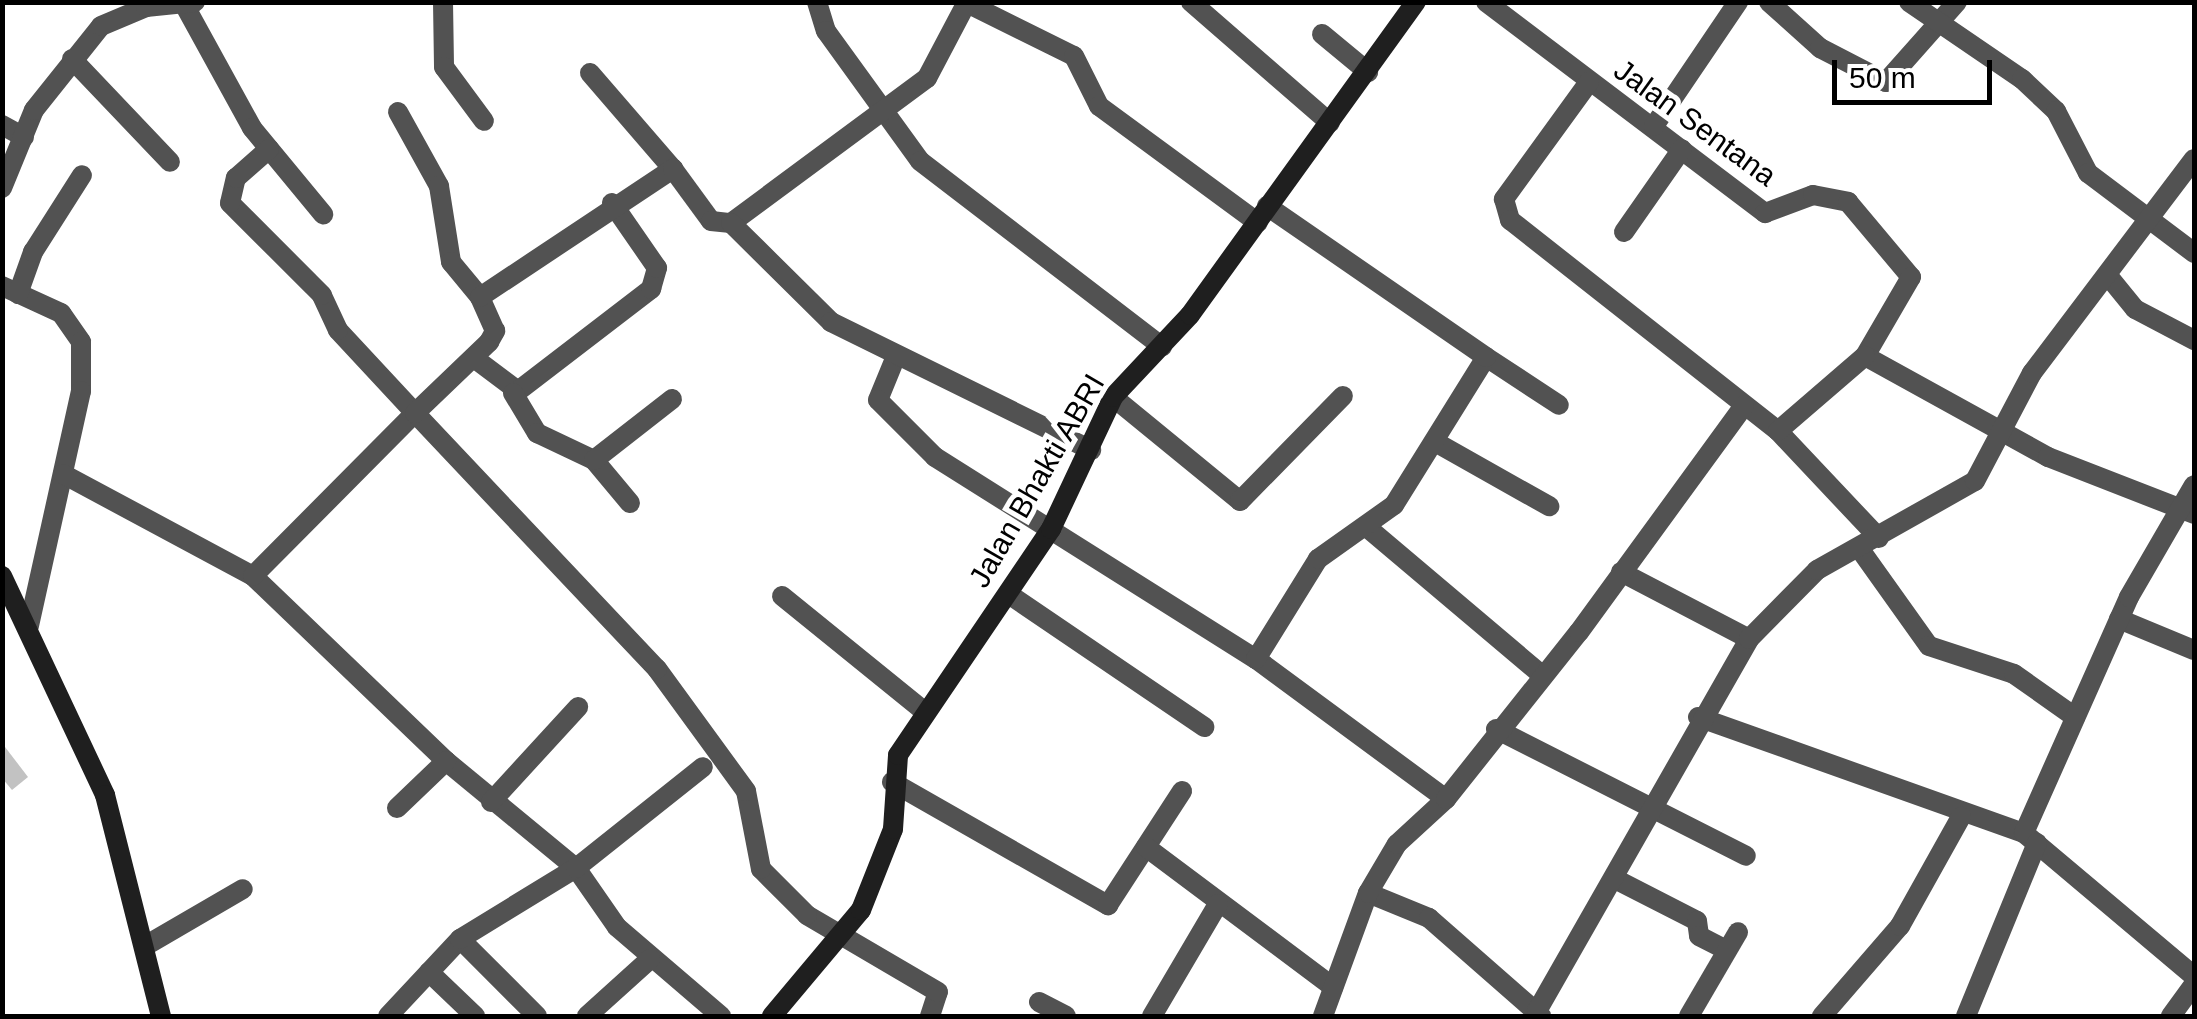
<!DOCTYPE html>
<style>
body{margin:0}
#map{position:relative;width:2197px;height:1019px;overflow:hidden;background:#fff;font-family:Arial,sans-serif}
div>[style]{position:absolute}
.building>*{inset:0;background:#c2c2c2}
.street>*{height:20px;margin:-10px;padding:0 10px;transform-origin:10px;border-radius:10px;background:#525252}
.secondary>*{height:20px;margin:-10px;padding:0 10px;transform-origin:10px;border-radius:10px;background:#1f1f1f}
span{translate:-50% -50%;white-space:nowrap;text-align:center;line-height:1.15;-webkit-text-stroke:10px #fff;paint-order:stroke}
.street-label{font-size:30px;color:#000}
.frame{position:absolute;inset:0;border:5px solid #000;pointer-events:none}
.scale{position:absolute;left:1832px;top:60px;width:160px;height:45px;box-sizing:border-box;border:5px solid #000;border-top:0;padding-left:12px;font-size:30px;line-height:35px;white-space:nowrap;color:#000;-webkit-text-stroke:8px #fff;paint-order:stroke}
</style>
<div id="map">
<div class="building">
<i style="clip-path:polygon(2px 743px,28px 777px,12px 790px,2px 778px)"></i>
</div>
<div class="street">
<i style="left:443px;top:2px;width:65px;rotate:89.1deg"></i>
<i style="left:444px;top:67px;width:67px;rotate:53.5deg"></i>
<i style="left:817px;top:2px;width:30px;rotate:73deg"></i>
<i style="left:826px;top:31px;width:160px;rotate:54.1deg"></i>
<i style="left:920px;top:161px;width:305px;rotate:37.5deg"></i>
<i style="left:1191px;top:2px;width:184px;rotate:41deg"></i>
<i style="left:1486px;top:2px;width:350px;rotate:37.1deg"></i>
<i style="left:1765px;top:213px;width:51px;rotate:-20.6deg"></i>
<i style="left:1813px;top:195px;width:36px;rotate:11deg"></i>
<i style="left:1848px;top:202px;width:98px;rotate:50deg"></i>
<i style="left:1911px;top:277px;width:91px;rotate:120.2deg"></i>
<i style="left:1865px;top:356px;width:209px;rotate:28.9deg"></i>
<i style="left:2048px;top:457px;width:157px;rotate:21.3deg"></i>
<i style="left:1769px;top:2px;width:69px;rotate:42deg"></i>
<i style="left:1820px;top:48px;width:74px;rotate:27.3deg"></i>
<i style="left:1886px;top:82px;width:107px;rotate:-48.4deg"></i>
<i style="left:1909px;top:2px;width:137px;rotate:34.3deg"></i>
<i style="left:2022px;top:79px;width:47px;rotate:43.3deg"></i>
<i style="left:2056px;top:111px;width:70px;rotate:62.7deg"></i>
<i style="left:2088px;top:173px;width:133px;rotate:37deg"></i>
<i style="left:967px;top:3px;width:119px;rotate:26.4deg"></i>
<i style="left:1074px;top:56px;width:56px;rotate:63.4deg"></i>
<i style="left:1099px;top:106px;width:197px;rotate:36.3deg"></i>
<i style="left:185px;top:6px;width:139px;rotate:61.2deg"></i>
<i style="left:252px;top:128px;width:112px;rotate:50.5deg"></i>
<i style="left:1322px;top:34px;width:60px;rotate:39.6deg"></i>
<i style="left:72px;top:59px;width:142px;rotate:46.4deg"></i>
<i style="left:590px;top:73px;width:127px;rotate:49.2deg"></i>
<i style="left:1589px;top:82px;width:145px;rotate:126deg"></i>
<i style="left:1504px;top:199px;width:22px;rotate:74deg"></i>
<i style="left:1510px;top:220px;width:341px;rotate:38.2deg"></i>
<i style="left:1778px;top:431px;width:147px;rotate:46.7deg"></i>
<i style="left:398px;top:112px;width:85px;rotate:61deg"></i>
<i style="left:439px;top:186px;width:77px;rotate:81deg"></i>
<i style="left:451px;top:262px;width:45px;rotate:50.4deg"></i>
<i style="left:2px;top:125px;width:25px;rotate:29deg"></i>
<i style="left:1654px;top:126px;width:150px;rotate:-55.9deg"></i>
<i style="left:2px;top:188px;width:84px;rotate:-67.7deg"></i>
<i style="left:34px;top:110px;width:107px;rotate:-51.4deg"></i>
<i style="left:101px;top:26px;width:49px;rotate:-22.9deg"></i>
<i style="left:146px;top:7px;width:49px;rotate:-5.8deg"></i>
<i style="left:731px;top:223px;width:244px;rotate:-36.5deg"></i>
<i style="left:927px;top:78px;width:86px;rotate:-62.2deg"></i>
<i style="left:1624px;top:232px;width:101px;rotate:-55.1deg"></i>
<i style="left:2109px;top:277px;width:41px;rotate:50.9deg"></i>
<i style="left:2135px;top:309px;width:67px;rotate:27.7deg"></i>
<i style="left:2px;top:286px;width:65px;rotate:24.6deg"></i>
<i style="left:61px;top:313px;width:35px;rotate:55deg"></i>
<i style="left:81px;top:342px;width:49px;rotate:90deg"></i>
<i style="left:81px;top:391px;width:241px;rotate:102.5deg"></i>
<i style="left:18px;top:294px;width:45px;rotate:-70.3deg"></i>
<i style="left:33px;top:252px;width:91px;rotate:-57.5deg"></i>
<i style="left:1486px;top:357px;width:87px;rotate:33.3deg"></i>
<i style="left:474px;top:358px;width:55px;rotate:36.9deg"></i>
<i style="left:518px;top:391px;width:168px;rotate:-37.5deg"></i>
<i style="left:651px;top:289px;width:22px;rotate:-74deg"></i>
<i style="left:657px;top:268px;width:79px;rotate:-124.7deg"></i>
<i style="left:894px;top:361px;width:42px;rotate:112.3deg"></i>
<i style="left:878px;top:400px;width:81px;rotate:45deg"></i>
<i style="left:935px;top:457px;width:379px;rotate:32.2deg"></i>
<i style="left:1256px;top:659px;width:236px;rotate:36.4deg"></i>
<i style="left:513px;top:393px;width:47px;rotate:59deg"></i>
<i style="left:537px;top:433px;width:63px;rotate:25.3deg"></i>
<i style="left:594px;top:460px;width:56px;rotate:50.1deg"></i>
<i style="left:1113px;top:397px;width:164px;rotate:39.3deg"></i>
<i style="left:1240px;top:501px;width:147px;rotate:-45.6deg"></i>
<i style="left:1778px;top:431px;width:115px;rotate:-40.8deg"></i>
<i style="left:1437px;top:443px;width:129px;rotate:29.4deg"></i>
<i style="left:594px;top:460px;width:99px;rotate:-38deg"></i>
<i style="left:63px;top:474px;width:216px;rotate:28.2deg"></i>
<i style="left:253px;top:576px;width:267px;rotate:43.8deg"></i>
<i style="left:446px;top:761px;width:168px;rotate:39.5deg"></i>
<i style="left:576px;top:868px;width:72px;rotate:55.2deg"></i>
<i style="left:617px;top:927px;width:137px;rotate:40.6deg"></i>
<i style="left:1369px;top:529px;width:228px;rotate:40.2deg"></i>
<i style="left:1859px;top:548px;width:120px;rotate:54.5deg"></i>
<i style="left:1929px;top:646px;width:89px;rotate:18.2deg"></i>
<i style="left:2014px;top:674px;width:75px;rotate:35.2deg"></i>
<i style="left:1621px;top:572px;width:144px;rotate:27.6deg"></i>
<i style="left:253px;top:576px;width:230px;rotate:-45.2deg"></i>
<i style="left:415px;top:413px;width:113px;rotate:-132.9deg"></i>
<i style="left:338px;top:330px;width:38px;rotate:-115deg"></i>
<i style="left:322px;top:295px;width:130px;rotate:-135deg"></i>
<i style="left:230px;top:203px;width:26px;rotate:-77deg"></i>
<i style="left:236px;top:178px;width:44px;rotate:-41.3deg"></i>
<i style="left:1010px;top:595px;width:235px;rotate:34.2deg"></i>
<i style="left:782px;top:596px;width:183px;rotate:39deg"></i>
<i style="left:2119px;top:619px;width:81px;rotate:22.5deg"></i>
<i style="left:1256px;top:659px;width:118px;rotate:-58.2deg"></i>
<i style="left:1318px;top:559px;width:93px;rotate:-35.4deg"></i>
<i style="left:1394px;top:505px;width:174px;rotate:-58.1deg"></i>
<i style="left:1486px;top:357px;width:266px;rotate:-145.4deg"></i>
<i style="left:1698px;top:717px;width:346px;rotate:19.6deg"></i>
<i style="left:2024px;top:833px;width:222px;rotate:40.1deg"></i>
<i style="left:1496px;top:729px;width:280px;rotate:26.9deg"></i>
<i style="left:892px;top:782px;width:249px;rotate:29.7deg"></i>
<i style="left:1108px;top:905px;width:136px;rotate:-57deg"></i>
<i style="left:491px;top:802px;width:129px;rotate:-47.5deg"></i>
<i style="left:397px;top:808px;width:68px;rotate:-43.8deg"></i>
<i style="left:2024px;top:833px;width:258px;rotate:-66deg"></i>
<i style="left:2129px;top:597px;width:129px;rotate:-59.9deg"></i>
<i style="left:1146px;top:847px;width:234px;rotate:36.8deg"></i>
<i style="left:1615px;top:879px;width:92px;rotate:27.1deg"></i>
<i style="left:1697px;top:921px;width:15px;rotate:82deg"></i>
<i style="left:1699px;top:936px;width:31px;rotate:27deg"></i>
<i style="left:1368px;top:893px;width:66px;rotate:22.3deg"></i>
<i style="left:1429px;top:918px;width:149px;rotate:41.2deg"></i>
<i style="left:460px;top:939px;width:109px;rotate:45deg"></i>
<i style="left:145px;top:946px;width:113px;rotate:-30.2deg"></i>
<i style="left:429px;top:972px;width:64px;rotate:43.7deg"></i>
<i style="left:1039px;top:1002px;width:30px;rotate:27deg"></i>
<i style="left:1537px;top:1011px;width:428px;rotate:-60.3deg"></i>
<i style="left:1749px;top:639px;width:97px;rotate:-45.4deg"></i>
<i style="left:1817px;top:570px;width:181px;rotate:-29.4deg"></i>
<i style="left:1975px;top:481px;width:122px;rotate:-62.2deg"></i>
<i style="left:2032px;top:373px;width:268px;rotate:-52.9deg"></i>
<i style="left:388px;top:1016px;width:105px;rotate:-46.9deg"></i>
<i style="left:460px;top:939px;width:136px;rotate:-31.5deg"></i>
<i style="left:576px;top:868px;width:162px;rotate:-38.5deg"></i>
<i style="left:587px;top:1016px;width:85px;rotate:-42.1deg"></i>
<i style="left:930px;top:1016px;width:25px;rotate:-72deg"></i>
<i style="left:938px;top:992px;width:152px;rotate:-149.6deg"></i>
<i style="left:807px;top:915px;width:65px;rotate:-135deg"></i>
<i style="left:761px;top:869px;width:79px;rotate:-100.9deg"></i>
<i style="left:746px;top:791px;width:151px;rotate:-126.1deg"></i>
<i style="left:657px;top:669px;width:352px;rotate:-133.4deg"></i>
<i style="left:415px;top:413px;width:103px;rotate:-43.8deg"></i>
<i style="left:489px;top:342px;width:13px;rotate:-61deg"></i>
<i style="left:495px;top:331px;width:37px;rotate:-114deg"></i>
<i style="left:480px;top:297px;width:232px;rotate:-33.6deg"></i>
<i style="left:673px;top:169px;width:64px;rotate:53.8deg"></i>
<i style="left:711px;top:221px;width:20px;rotate:6deg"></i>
<i style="left:731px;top:223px;width:141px;rotate:44.7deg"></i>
<i style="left:831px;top:322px;width:290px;rotate:26.2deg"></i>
<i style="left:1152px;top:1016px;width:130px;rotate:-59.5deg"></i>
<i style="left:1323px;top:1016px;width:131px;rotate:-69.9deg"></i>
<i style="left:1368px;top:893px;width:57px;rotate:-59.4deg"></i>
<i style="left:1397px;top:844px;width:67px;rotate:-42.6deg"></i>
<i style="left:1446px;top:799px;width:213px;rotate:-51.5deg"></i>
<i style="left:1579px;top:632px;width:280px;rotate:-53.9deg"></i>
<i style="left:1689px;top:1016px;width:97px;rotate:-59.7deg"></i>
<i style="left:1822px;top:1016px;width:119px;rotate:-49.1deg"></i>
<i style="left:1900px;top:926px;width:125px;rotate:-60.8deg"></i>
<i style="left:1966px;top:1016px;width:187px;rotate:-67.7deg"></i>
<i style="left:2171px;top:1016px;width:39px;rotate:-54deg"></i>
</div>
<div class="secondary">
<i style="left:2px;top:576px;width:242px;rotate:64.8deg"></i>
<i style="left:105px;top:795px;width:228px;rotate:75.8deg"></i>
<i style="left:772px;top:1016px;width:138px;rotate:-50deg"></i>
<i style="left:861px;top:910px;width:87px;rotate:-68.4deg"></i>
<i style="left:893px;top:829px;width:74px;rotate:-86.1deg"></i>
<i style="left:898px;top:755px;width:273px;rotate:-55.9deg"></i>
<i style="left:1051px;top:529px;width:146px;rotate:-64.8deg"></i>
<i style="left:1113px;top:397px;width:112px;rotate:-46.8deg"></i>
<i style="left:1190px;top:315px;width:386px;rotate:-54.2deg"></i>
</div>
<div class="street-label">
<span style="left:1695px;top:123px;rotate:36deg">Jalan Sentana</span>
<span style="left:1037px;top:481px;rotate:-60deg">Jalan Bhakti ABRI</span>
</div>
<div class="frame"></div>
<div class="scale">50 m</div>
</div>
